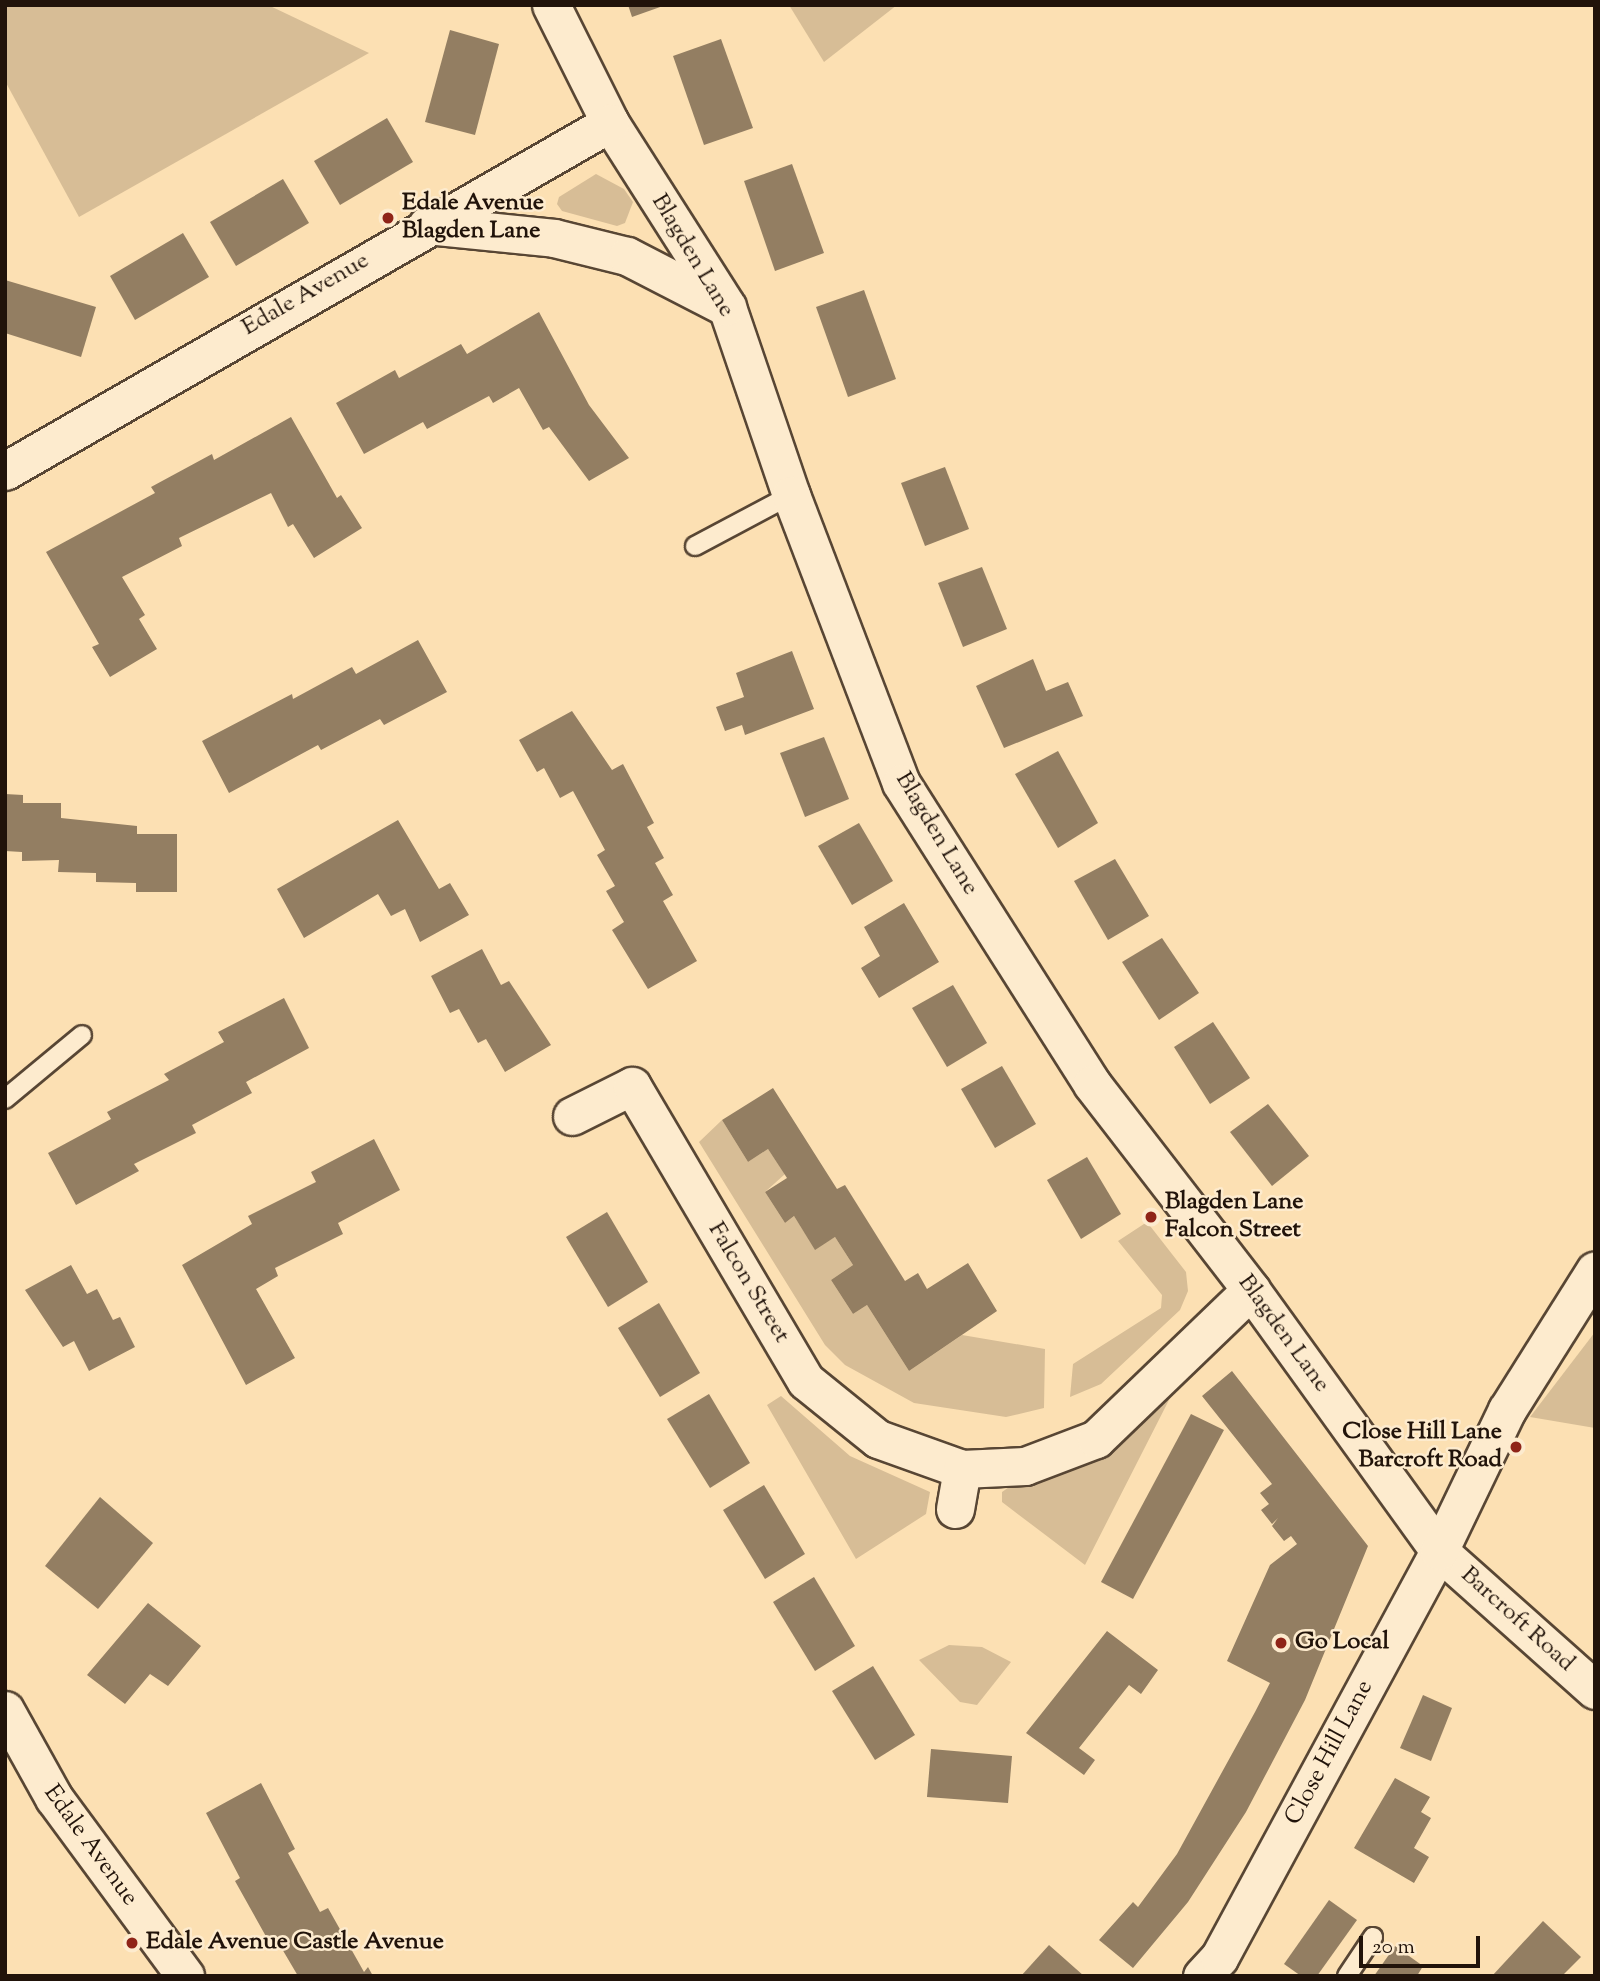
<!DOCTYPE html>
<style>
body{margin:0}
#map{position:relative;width:1600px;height:1981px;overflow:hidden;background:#fce0b3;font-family:"Sorts Mill Goudy",serif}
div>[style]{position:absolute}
.green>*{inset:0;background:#d7bd96}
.building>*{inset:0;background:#937e62}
.roads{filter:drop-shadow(2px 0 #584634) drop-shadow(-2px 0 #584634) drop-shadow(0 2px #584634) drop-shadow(0 -2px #584634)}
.lane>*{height:18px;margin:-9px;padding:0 9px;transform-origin:9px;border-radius:9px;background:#fdebce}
.street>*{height:37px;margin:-18.5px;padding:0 18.5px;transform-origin:18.5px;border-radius:18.5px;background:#fdebce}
.dots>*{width:19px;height:19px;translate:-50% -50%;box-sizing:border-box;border:4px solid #fdebce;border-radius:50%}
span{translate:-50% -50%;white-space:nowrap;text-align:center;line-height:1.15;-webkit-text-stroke:5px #fdebce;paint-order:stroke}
.poi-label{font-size:24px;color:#21130a;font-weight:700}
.left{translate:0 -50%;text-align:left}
.right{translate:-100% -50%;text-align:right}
.street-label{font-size:24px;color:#21130a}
.frame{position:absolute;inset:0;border:7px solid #21130a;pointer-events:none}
.scale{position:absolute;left:1359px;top:1936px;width:121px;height:32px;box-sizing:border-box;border:4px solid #21130a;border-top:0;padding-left:9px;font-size:21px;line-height:24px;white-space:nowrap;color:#21130a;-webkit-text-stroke:5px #fdebce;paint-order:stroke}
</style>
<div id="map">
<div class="green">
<i style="clip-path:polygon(5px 5px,268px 5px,369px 53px,79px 217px,5px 81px)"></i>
<i style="clip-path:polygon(789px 5px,897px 5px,824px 62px)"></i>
<i style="clip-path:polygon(596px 174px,624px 189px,633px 202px,625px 223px,617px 226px,562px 211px,557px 204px,559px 197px)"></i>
<i style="clip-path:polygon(722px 1120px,748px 1162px,768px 1149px,785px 1174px,765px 1192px,785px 1223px,794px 1216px,815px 1249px,835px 1237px,853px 1265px,831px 1280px,853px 1314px,867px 1305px,909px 1371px,962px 1335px,1045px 1349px,1044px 1408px,1006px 1417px,914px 1403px,845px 1365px,825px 1345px,699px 1142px)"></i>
<i style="clip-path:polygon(1147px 1222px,1186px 1272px,1188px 1291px,1180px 1310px,1101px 1384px,1070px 1397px,1073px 1364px,1161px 1308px,1162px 1295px,1118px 1241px)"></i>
<i style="clip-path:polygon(1595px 1332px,1595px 1428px,1530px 1417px)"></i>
<i style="clip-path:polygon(781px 1396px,850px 1456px,930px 1492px,926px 1514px,856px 1559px,767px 1405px)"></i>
<i style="clip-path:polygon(1170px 1398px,1085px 1565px,1002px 1502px,1002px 1492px,1012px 1485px,1080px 1468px,1119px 1444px)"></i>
<i style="clip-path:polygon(949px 1645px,982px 1647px,1011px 1662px,977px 1705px,960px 1702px,919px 1660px)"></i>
</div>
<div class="building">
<i style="clip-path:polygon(628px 5px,663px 5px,663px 6px,632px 17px)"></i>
<i style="clip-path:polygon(450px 30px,499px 44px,475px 135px,425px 122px)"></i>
<i style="clip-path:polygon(721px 39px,753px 128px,704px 145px,673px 56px)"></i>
<i style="clip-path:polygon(387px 118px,413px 162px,340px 205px,314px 161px)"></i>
<i style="clip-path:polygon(792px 164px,824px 253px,775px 271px,744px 181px)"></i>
<i style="clip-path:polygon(283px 179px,309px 223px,236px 266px,210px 222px)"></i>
<i style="clip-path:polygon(183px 233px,209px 277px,135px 320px,110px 276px)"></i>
<i style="clip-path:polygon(5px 280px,96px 307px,81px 357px,5px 333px)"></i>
<i style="clip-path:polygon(864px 290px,896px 379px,848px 397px,816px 307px)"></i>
<i style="clip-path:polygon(539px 312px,589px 405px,629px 458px,589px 481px,549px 427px,543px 430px,519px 388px,493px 403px,489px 396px,427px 429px,423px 422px,364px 454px,336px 403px,395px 370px,399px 378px,461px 344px,467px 354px)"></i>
<i style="clip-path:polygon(291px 417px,337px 498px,341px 495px,362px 528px,314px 558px,293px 524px,288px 527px,271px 493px,179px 538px,182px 546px,122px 577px,145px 615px,139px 619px,157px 649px,110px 677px,92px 647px,99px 644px,46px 552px,155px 493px,151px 487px,212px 454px,214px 460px)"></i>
<i style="clip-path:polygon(945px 467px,969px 529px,925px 546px,901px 483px)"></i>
<i style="clip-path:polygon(982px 567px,1007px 629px,963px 647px,938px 583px)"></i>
<i style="clip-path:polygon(418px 640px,447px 692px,384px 725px,380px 719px,321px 750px,318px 745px,229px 793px,202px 741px,292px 694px,293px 699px,352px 667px,356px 674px)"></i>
<i style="clip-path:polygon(792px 651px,814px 709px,745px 735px,742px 725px,725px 731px,716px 707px,744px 697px,736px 673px)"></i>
<i style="clip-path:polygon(1033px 659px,1046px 691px,1068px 682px,1083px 716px,1004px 748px,976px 686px)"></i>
<i style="clip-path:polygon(572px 711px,612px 770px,623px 764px,654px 823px,647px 827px,664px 858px,655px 863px,673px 895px,663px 901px,697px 961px,648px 989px,612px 930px,624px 922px,606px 891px,615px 886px,597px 855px,605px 850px,573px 791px,560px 798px,544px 768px,537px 772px,519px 740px)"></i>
<i style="clip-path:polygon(824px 737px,849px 799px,805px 817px,780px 753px)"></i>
<i style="clip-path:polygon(1058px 751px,1098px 823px,1058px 848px,1015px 774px)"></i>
<i style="clip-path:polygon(5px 794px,23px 795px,23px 803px,61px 803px,61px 818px,137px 826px,137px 834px,177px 834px,177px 892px,136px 892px,136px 883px,96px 882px,96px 873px,58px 872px,59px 860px,22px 861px,22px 852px,5px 851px)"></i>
<i style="clip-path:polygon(398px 820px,439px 889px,450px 883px,469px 915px,420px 942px,405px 909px,391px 916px,378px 894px,304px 938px,277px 889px)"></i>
<i style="clip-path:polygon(859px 823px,893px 881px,852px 905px,818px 846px)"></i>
<i style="clip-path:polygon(1115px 859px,1149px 916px,1108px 940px,1074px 881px)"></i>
<i style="clip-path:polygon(904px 903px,939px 962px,879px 998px,861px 968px,880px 956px,864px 927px)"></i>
<i style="clip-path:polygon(1162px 938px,1199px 993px,1159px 1020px,1122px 962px)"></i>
<i style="clip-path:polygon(482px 949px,501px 985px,509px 981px,551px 1045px,505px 1072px,486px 1039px,478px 1043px,459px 1009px,450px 1013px,431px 976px)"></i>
<i style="clip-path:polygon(953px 985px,987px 1043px,947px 1067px,912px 1008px)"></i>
<i style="clip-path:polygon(284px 998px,309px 1048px,246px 1082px,252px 1093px,192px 1125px,196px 1133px,134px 1164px,139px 1171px,76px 1205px,48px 1153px,111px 1119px,107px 1112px,169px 1080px,164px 1074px,224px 1042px,218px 1032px)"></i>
<i style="clip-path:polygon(1213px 1022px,1250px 1078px,1210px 1104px,1174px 1047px)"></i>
<i style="clip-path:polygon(1002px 1066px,1036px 1124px,995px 1148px,961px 1089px)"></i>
<i style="clip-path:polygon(773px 1088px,837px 1189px,845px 1185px,905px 1281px,918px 1273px,927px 1289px,968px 1263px,997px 1311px,909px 1371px,867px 1305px,853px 1314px,831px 1280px,853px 1265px,835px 1237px,815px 1250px,794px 1216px,785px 1223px,765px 1192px,787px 1178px,768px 1149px,748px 1162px,722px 1120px)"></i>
<i style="clip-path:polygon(1268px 1104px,1309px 1156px,1272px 1186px,1230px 1132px)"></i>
<i style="clip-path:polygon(374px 1139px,400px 1190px,338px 1223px,343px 1234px,275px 1268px,278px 1276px,256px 1289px,295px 1358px,246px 1385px,182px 1265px,252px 1224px,248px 1216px,316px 1182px,311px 1172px)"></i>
<i style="clip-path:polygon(1087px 1157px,1121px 1214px,1081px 1239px,1047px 1180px)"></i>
<i style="clip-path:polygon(607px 1212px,648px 1282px,608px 1307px,566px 1237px)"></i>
<i style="clip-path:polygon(71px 1265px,87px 1294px,97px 1289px,113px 1320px,120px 1317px,135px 1347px,89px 1371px,74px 1341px,63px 1347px,25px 1290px)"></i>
<i style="clip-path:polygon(659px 1303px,700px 1373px,660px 1397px,618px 1328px)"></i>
<i style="clip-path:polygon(1232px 1371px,1368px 1546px,1305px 1700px,1246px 1812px,1188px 1902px,1133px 1968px,1099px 1940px,1133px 1902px,1138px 1907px,1177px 1854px,1255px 1712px,1270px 1683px,1227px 1661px,1270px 1565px,1297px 1544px,1291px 1536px,1284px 1541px,1272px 1526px,1278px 1518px,1272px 1524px,1261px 1510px,1269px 1504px,1260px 1493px,1272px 1484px,1202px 1396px)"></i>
<i style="clip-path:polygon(709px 1394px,750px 1463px,710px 1488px,667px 1419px)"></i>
<i style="clip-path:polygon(1191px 1414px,1224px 1430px,1133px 1599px,1101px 1582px)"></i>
<i style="clip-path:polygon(764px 1485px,805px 1554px,765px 1579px,723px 1510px)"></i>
<i style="clip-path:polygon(100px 1497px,153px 1543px,98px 1609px,45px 1566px)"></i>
<i style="clip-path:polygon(814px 1577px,855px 1646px,815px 1671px,773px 1602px)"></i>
<i style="clip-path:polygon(148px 1603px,201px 1646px,168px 1686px,150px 1674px,125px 1704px,87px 1675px)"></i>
<i style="clip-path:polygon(1107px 1631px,1158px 1670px,1141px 1694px,1129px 1685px,1079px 1748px,1095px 1760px,1084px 1775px,1026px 1733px)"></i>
<i style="clip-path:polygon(873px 1666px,915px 1735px,875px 1760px,832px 1691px)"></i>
<i style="clip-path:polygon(1423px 1695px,1452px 1708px,1431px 1761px,1400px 1748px)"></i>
<i style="clip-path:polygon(931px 1749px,1012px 1756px,1008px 1803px,927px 1797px)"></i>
<i style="clip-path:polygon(1395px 1778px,1430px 1797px,1421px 1812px,1431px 1818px,1414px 1848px,1429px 1857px,1414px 1883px,1354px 1848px)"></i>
<i style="clip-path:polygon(261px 1783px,295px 1849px,288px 1853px,320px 1912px,328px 1908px,364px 1972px,368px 1967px,373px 1976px,298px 1976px,275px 1937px,268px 1940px,235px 1881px,240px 1878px,206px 1813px)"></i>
<i style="clip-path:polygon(1329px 1900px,1357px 1920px,1317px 1976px,1301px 1976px,1284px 1964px)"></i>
<i style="clip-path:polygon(1543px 1921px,1581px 1957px,1562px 1976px,1492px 1976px)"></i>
<i style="clip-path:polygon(1049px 1945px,1084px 1976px,1021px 1976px)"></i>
<i style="clip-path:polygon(1395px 1946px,1423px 1966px,1417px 1976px,1374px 1976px)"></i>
</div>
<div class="roads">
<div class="lane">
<i style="left:695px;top:546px;width:109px;rotate:-28deg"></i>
<i style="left:5px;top:1099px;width:100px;rotate:-39.7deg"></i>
<i style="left:1347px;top:1976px;width:47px;rotate:-56.3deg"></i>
</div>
<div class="street">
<i style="left:551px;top:5px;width:132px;rotate:63.4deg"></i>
<i style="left:610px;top:123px;width:218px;rotate:57.5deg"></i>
<i style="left:727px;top:307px;width:199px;rotate:71.2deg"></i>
<i style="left:791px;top:495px;width:308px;rotate:69.1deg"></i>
<i style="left:901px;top:783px;width:356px;rotate:57.6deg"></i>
<i style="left:1092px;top:1084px;width:260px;rotate:52.3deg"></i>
<i style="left:1251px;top:1290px;width:322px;rotate:54.2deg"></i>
<i style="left:1439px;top:1551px;width:209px;rotate:41.7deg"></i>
<i style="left:427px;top:225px;width:128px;rotate:5.8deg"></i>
<i style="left:554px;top:238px;width:75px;rotate:13.9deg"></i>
<i style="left:627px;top:256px;width:111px;rotate:27.3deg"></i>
<i style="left:5px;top:471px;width:698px;rotate:-29.91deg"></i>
<i style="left:572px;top:1116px;width:67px;rotate:-26.6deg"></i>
<i style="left:632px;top:1086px;width:342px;rotate:59.5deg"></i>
<i style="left:806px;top:1381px;width:92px;rotate:38.9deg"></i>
<i style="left:878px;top:1439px;width:89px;rotate:19.7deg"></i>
<i style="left:962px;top:1469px;width:63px;rotate:-2.7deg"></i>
<i style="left:1025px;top:1466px;width:76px;rotate:-20.8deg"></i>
<i style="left:1096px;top:1439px;width:215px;rotate:-43.9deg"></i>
<i style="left:955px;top:1509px;width:41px;rotate:-80.1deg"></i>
<i style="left:5px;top:1710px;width:101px;rotate:60.9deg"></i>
<i style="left:54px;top:1798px;width:221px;rotate:53.6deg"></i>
<i style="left:1202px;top:1976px;width:25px;rotate:-47deg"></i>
<i style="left:1219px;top:1958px;width:463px;rotate:-61.6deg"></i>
<i style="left:1439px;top:1551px;width:157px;rotate:-64.3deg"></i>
<i style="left:1507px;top:1410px;width:165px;rotate:-57.8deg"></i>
</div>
</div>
<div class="dots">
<i style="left:388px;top:218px;background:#8f2418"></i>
<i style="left:1151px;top:1217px;background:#8f2418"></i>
<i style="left:1516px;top:1447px;background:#8f2418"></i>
<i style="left:1281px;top:1643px;background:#8f2418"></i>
<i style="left:132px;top:1943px;background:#8f2418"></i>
</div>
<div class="poi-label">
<span class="left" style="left:402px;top:218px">Edale Avenue<br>Blagden Lane</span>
<span class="left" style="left:1165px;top:1217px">Blagden Lane<br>Falcon Street</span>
<span class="right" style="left:1502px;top:1447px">Close Hill Lane<br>Barcroft Road</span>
<span class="left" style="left:1295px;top:1643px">Go Local</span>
<span class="left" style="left:146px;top:1943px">Edale Avenue Castle Avenue</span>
</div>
<div class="street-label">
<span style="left:692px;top:256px;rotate:59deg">Blagden Lane</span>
<span style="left:306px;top:295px;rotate:-30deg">Edale Avenue</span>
<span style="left:936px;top:834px;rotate:59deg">Blagden Lane</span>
<span style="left:748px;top:1283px;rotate:59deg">Falcon Street</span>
<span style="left:1283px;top:1334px;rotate:54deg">Blagden Lane</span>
<span style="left:1517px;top:1620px;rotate:42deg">Barcroft Road</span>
<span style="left:1330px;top:1753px;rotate:-62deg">Close Hill Lane</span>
<span style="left:90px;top:1846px;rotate:54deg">Edale Avenue</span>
</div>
<div class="frame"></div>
<div class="scale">20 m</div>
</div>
